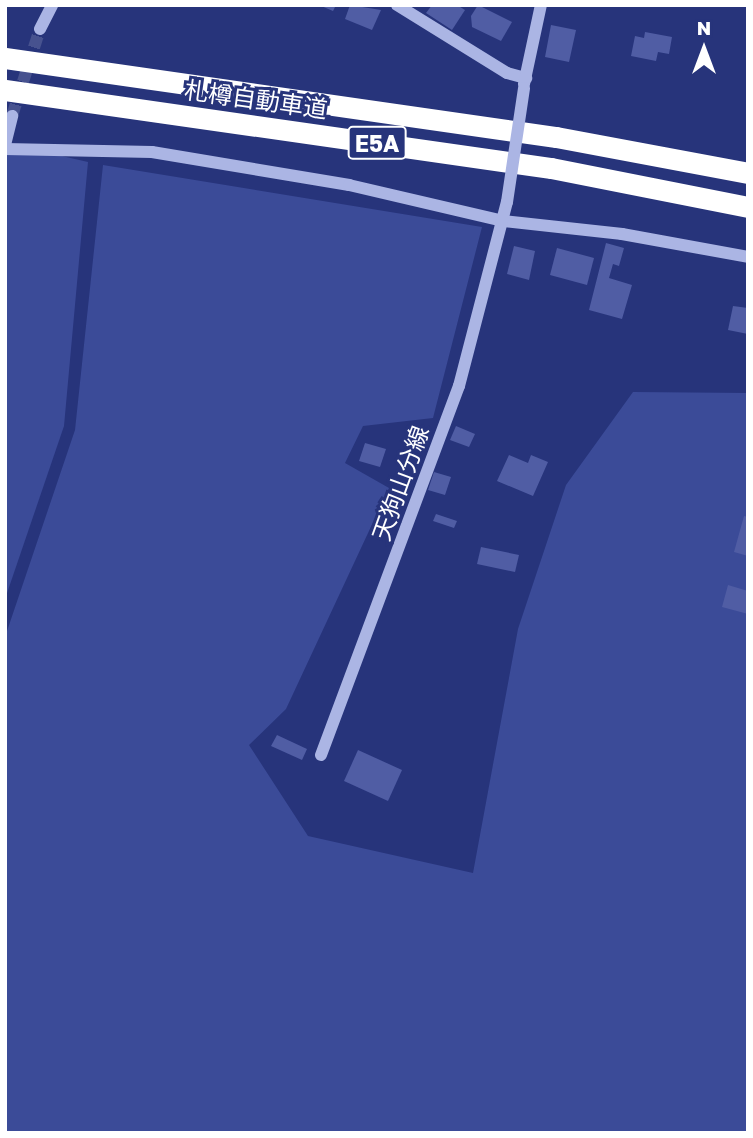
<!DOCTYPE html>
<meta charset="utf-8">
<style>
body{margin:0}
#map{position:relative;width:753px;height:1138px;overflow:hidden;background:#27347b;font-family:"Golos Text","Noto Sans JP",sans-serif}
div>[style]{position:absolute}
.green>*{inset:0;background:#3b4b98}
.building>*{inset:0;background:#505da4}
.minor-tunnel>*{height:12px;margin-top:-6px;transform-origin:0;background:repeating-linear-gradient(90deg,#47528f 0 12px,transparent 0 18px)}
.minor>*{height:12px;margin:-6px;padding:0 6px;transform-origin:6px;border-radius:6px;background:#abb5e4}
.highway>*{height:21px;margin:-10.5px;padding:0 10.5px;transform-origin:10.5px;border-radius:10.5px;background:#fff}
.minor-bridge>*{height:12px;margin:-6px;padding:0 6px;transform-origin:6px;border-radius:6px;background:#abb5e4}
span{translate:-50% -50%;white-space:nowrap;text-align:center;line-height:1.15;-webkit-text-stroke:6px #27347b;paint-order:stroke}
.shield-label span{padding:2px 5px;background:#27347b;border:2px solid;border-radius:5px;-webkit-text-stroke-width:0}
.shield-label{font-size:23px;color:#fff;font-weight:700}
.street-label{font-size:24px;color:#fff}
.frame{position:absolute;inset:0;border:7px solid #fff;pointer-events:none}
.north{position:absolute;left:669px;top:14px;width:70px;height:70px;-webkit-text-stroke:5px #27347b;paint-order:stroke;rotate:0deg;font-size:19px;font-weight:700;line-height:28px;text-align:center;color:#fff}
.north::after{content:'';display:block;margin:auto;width:24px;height:32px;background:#fff;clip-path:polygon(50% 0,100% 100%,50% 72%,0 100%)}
</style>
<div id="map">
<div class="green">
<i style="clip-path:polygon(5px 143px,88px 162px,64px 426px,5px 599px)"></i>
<i style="clip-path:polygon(103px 165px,482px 227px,433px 418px,363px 426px,345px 463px,389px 488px,286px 709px,249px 745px,308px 836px,473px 873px,518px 629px,566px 485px,633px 392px,748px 393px,748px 1133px,5px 1133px,5px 637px,75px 430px)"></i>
</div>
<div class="building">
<i style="clip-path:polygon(319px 5px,336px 5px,333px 11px)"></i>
<i style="clip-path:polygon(350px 5px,381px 10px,372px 30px,345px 19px)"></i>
<i style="clip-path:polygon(432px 5px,457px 5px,465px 10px,452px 30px,426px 13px)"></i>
<i style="clip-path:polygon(478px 5px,512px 22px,501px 41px,472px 27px,471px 16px)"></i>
<i style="clip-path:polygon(551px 25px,576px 30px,569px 62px,545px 57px)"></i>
<i style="clip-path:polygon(645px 32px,672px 37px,669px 54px,658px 52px,656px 61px,631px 56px,635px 36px,644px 38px)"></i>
<i style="clip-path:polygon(606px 243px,624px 248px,619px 266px,613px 264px,609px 278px,632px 285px,622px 319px,589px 310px)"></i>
<i style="clip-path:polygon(514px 246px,535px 251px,529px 280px,507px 274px)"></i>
<i style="clip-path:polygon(557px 248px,594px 258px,587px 285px,550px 275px)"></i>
<i style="clip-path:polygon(733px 306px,748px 308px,748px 334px,728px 330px)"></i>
<i style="clip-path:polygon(456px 426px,475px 434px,469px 447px,450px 440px)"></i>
<i style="clip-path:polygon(365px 443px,386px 449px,380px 467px,359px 461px)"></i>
<i style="clip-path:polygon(509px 455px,528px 463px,531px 455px,548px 462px,533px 496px,497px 481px)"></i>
<i style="clip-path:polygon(434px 472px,451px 477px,445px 495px,428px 490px)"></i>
<i style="clip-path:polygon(436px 514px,457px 521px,454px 528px,433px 521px)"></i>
<i style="clip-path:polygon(744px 516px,748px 517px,748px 556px,734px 552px)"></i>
<i style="clip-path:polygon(481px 547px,519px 555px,515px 572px,477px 564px)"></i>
<i style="clip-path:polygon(728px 585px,748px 591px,748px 614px,722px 607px)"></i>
<i style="clip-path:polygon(277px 735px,307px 749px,302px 760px,271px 746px)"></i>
<i style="clip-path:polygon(358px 750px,402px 770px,388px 801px,344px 781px)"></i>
</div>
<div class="minor-tunnel">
<i style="left:12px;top:116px;width:91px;rotate:-72.2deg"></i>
</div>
<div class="minor">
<i style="left:397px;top:5px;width:129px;rotate:31.7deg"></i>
<i style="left:507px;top:73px;width:20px;rotate:15deg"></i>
<i style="left:40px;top:29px;width:27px;rotate:-63deg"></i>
<i style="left:524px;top:84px;width:81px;rotate:-77.9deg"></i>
<i style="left:5px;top:145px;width:30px;rotate:-76deg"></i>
<i style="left:5px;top:149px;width:147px;rotate:1.2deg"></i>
<i style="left:152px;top:152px;width:200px;rotate:9.5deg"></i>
<i style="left:349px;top:185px;width:159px;rotate:13.1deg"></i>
<i style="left:504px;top:221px;width:119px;rotate:6.3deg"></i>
<i style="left:622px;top:234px;width:128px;rotate:10.3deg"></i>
<i style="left:321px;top:755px;width:394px;rotate:-69.5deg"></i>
<i style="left:459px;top:386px;width:190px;rotate:-75.4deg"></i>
</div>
<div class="highway">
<i style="left:5px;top:58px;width:557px;rotate:8.16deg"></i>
<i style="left:556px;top:137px;width:195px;rotate:10.6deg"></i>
<i style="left:5px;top:90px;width:552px;rotate:8.13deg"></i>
<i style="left:551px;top:168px;width:201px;rotate:11.2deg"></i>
</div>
<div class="minor-bridge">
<i style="left:507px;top:202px;width:115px;rotate:-81.5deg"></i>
</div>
<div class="shield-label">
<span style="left:377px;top:143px">E5A</span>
</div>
<div class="street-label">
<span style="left:256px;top:99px;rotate:8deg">札樽自動車道</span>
<span style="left:400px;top:483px;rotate:-70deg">天狗山分線</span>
</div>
<div class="frame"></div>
<div class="north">N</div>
</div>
